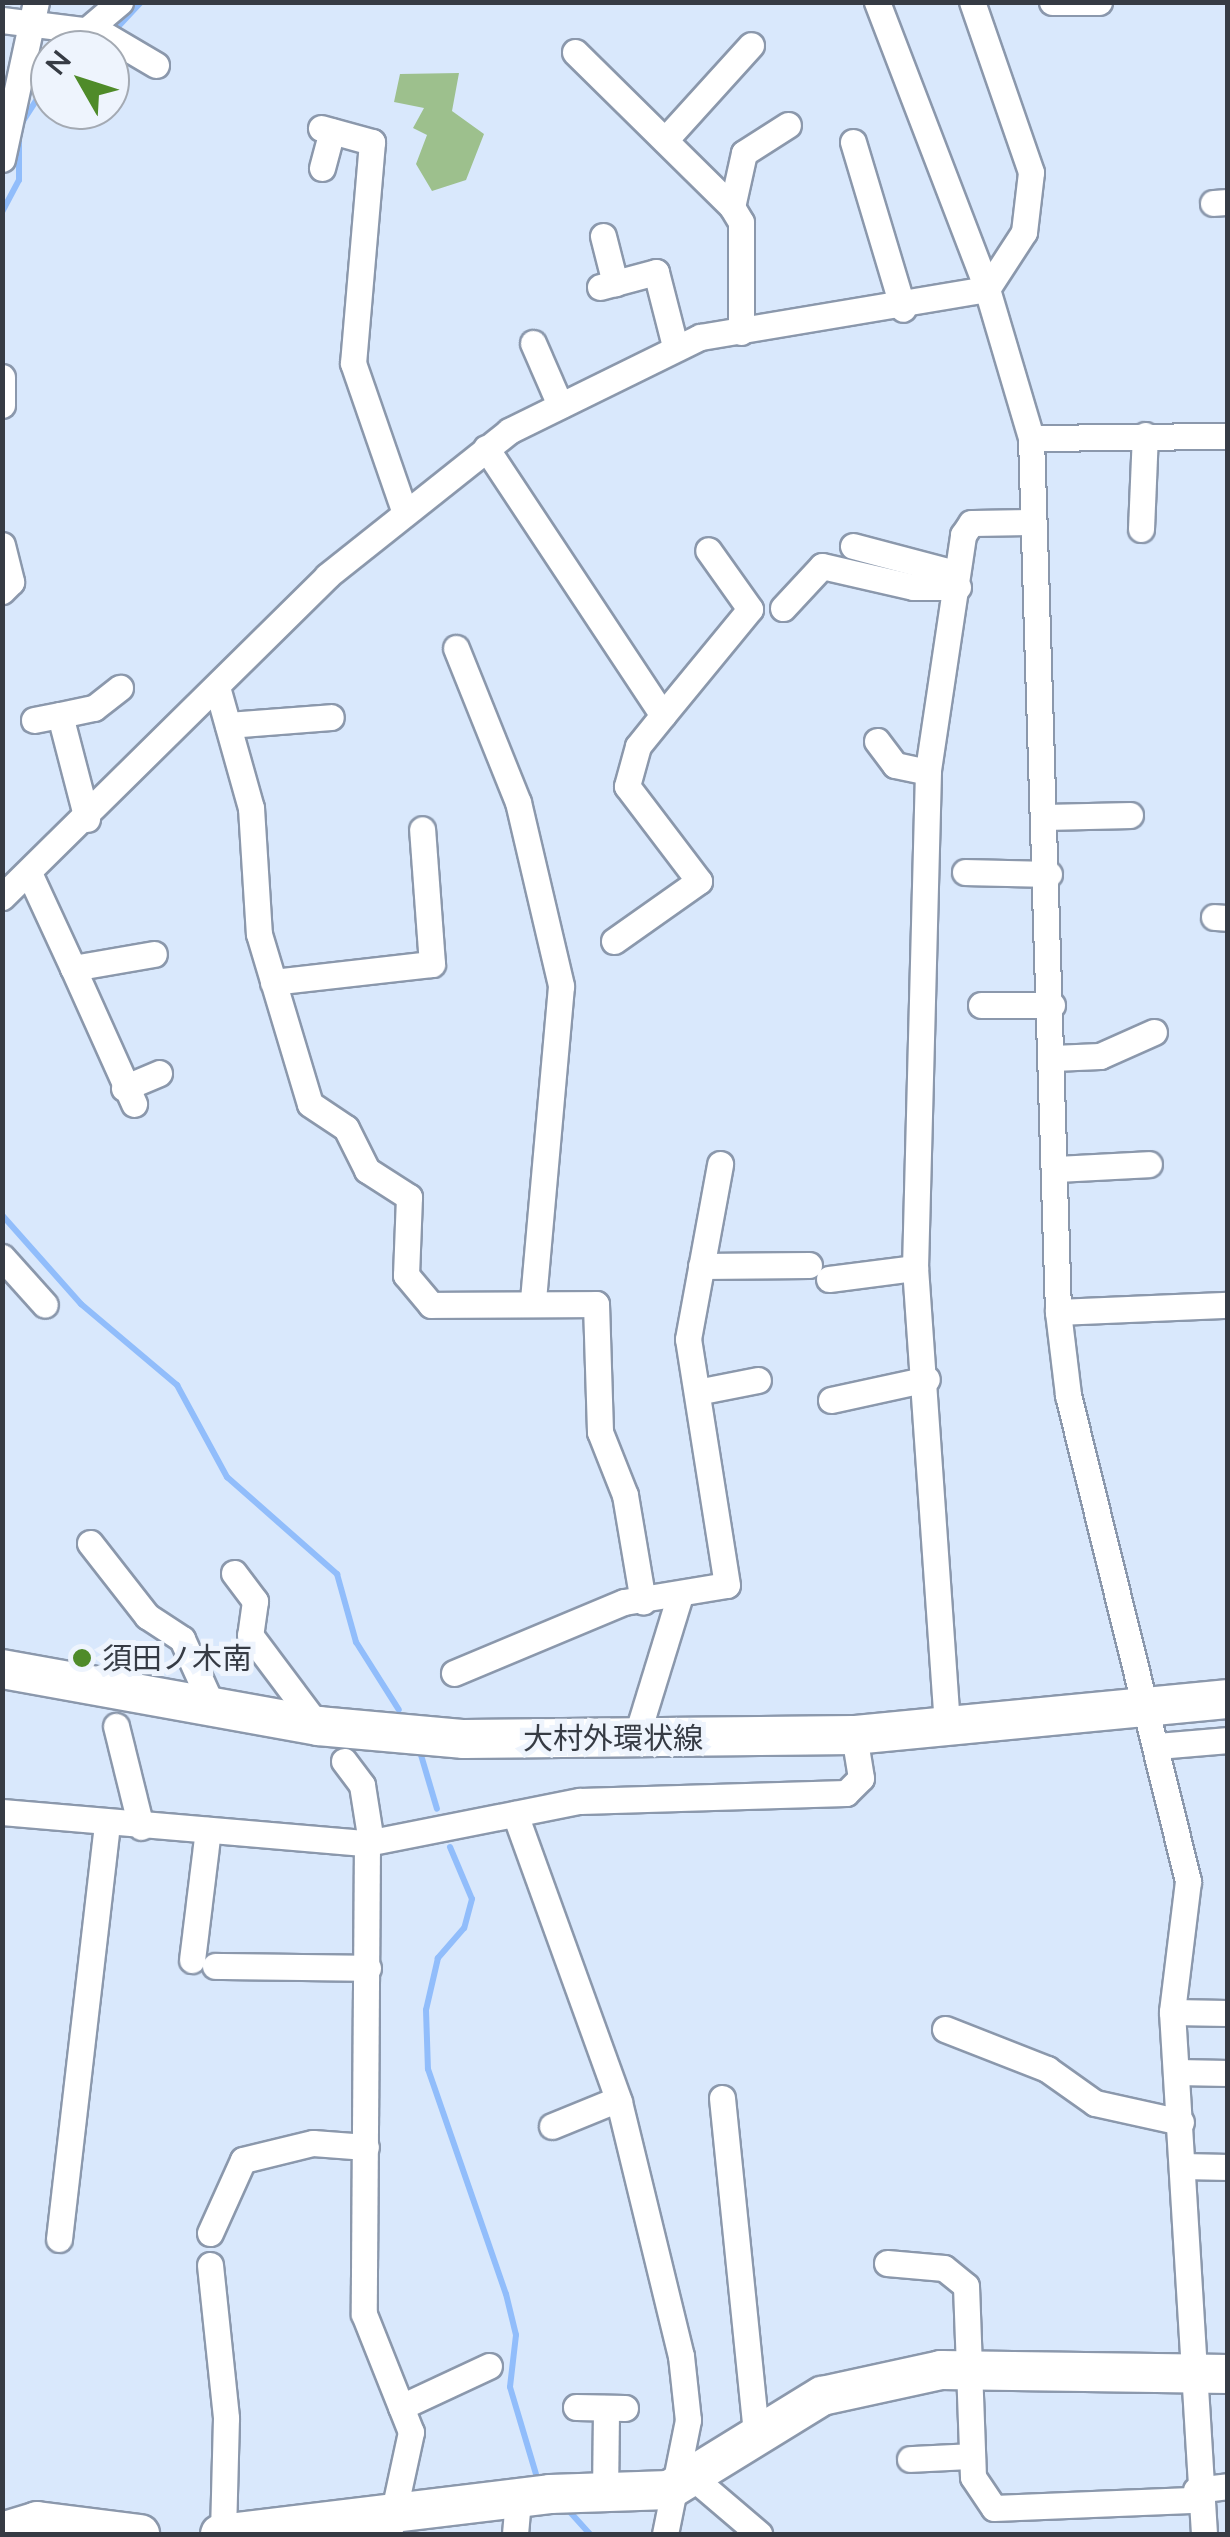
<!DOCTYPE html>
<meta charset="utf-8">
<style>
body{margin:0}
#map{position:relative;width:1230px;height:2537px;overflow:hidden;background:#d9e8fc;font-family:Mulish,"Noto Sans JP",sans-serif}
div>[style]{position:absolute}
.green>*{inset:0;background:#9dc08d}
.stream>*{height:6px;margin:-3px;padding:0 3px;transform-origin:3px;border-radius:3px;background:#91bdfb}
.roads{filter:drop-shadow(2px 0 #8b98ac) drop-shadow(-2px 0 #8b98ac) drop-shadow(0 2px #8b98ac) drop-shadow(0 -2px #8b98ac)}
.street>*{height:25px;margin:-12.5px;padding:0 12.5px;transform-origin:12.5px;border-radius:12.5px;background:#fff}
.secondary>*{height:38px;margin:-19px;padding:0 19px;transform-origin:19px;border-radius:19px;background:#fff}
.dots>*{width:28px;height:28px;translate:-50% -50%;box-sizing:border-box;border:5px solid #eef4fd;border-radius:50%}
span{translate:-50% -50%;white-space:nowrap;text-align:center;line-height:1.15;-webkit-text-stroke:10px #eef4fd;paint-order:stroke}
.poi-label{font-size:30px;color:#363b44}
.left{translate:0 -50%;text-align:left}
.street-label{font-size:30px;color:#363b44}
.frame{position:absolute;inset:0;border:5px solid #363b44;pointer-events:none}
.north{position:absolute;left:30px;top:30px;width:100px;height:100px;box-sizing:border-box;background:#eef4fd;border:2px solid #a4aab3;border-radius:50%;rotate:309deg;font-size:28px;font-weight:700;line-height:40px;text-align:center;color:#363b44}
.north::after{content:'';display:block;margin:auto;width:35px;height:45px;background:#4f8b29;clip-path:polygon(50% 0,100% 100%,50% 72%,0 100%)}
</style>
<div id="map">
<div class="green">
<i style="clip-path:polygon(459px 73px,452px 111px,484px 134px,466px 180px,432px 191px,416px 164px,427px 135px,413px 128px,424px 108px,394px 102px,400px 74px)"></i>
</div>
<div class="stream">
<i style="left:115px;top:30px;width:38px;rotate:-47deg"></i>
<i style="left:89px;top:50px;width:15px;rotate:-37deg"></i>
<i style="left:21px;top:124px;width:54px;rotate:-57.2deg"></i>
<i style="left:2px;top:212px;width:36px;rotate:-62deg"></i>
<i style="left:19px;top:180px;width:44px;rotate:-90deg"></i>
<i style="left:2px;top:1215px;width:119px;rotate:48.4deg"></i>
<i style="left:81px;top:1304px;width:126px;rotate:40.2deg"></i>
<i style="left:177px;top:1385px;width:105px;rotate:61.5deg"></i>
<i style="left:227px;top:1477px;width:147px;rotate:41.4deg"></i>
<i style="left:337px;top:1574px;width:71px;rotate:74.4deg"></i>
<i style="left:356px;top:1642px;width:80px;rotate:57.7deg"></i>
<i style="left:421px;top:1755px;width:56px;rotate:73.5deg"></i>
<i style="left:450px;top:1847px;width:56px;rotate:67.1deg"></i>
<i style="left:472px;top:1899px;width:30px;rotate:105deg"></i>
<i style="left:464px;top:1928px;width:40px;rotate:131deg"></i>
<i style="left:438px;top:1958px;width:53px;rotate:103deg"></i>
<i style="left:426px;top:2010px;width:59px;rotate:88.1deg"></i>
<i style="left:428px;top:2069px;width:238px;rotate:70.9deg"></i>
<i style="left:506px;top:2294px;width:42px;rotate:76.3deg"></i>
<i style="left:516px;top:2335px;width:52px;rotate:96.6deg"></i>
<i style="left:510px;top:2387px;width:91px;rotate:73.4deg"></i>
<i style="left:570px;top:2512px;width:30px;rotate:48deg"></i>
</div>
<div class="roads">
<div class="street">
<i style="left:877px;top:2px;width:307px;rotate:69deg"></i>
<i style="left:987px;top:289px;width:155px;rotate:73.5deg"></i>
<i style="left:1031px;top:438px;width:874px;rotate:88.23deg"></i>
<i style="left:1058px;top:1312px;width:84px;rotate:83.1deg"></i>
<i style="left:1068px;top:1395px;width:501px;rotate:76.13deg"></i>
<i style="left:1188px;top:1881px;width:132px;rotate:97deg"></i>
<i style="left:1172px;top:2012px;width:523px;rotate:86.49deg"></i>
<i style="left:1052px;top:2px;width:47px"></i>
<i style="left:2px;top:20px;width:99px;rotate:7deg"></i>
<i style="left:100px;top:32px;width:65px;rotate:30.5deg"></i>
<i style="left:88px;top:29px;width:42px;rotate:-40.2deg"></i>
<i style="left:575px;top:52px;width:221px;rotate:44.6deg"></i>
<i style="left:732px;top:207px;width:17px;rotate:59deg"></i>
<i style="left:741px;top:222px;width:110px;rotate:90deg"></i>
<i style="left:321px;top:128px;width:53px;rotate:15.4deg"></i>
<i style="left:372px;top:142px;width:222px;rotate:94.9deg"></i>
<i style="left:353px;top:363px;width:156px;rotate:70.9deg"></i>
<i style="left:665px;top:140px;width:128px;rotate:-47.8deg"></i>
<i style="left:853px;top:142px;width:174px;rotate:73.3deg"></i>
<i style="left:2px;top:159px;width:161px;rotate:-77.8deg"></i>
<i style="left:322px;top:168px;width:38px;rotate:-75deg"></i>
<i style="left:1213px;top:203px;width:15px;rotate:-4deg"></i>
<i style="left:732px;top:207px;width:55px;rotate:-77.5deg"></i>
<i style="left:744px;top:153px;width:52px;rotate:-32.5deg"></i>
<i style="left:603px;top:236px;width:49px;rotate:75.7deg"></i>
<i style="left:600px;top:287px;width:58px;rotate:-15deg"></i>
<i style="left:656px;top:272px;width:76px;rotate:75.6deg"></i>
<i style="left:533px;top:343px;width:68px;rotate:66.5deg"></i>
<i style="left:2px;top:377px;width:28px;rotate:90deg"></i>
<i style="left:1031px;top:438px;width:197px;rotate:-0.6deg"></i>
<i style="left:486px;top:448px;width:320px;rotate:56.5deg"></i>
<i style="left:663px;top:715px;width:137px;rotate:-50.6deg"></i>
<i style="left:750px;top:609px;width:72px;rotate:-125.4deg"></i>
<i style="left:1141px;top:529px;width:94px;rotate:-87.6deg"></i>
<i style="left:2px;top:545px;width:38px;rotate:76deg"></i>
<i style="left:11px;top:582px;width:13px;rotate:135deg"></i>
<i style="left:853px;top:546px;width:97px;rotate:14.9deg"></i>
<i style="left:783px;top:608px;width:57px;rotate:-47.1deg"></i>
<i style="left:822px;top:566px;width:93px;rotate:13deg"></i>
<i style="left:913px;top:587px;width:45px"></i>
<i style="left:456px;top:648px;width:166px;rotate:68.1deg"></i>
<i style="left:518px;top:802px;width:189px;rotate:76.8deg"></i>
<i style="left:561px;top:986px;width:316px;rotate:95.1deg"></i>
<i style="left:217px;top:687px;width:126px;rotate:74.3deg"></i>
<i style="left:251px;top:808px;width:126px;rotate:86.4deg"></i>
<i style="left:259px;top:934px;width:177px;rotate:73.3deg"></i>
<i style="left:310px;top:1104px;width:43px;rotate:33.7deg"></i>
<i style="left:346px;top:1128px;width:47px;rotate:63.4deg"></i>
<i style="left:367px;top:1170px;width:50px;rotate:32.7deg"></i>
<i style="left:409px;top:1197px;width:78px;rotate:92.2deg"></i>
<i style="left:406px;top:1275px;width:39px;rotate:50deg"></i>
<i style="left:431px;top:1305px;width:165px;rotate:-0.3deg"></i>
<i style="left:596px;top:1304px;width:128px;rotate:88.2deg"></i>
<i style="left:600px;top:1432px;width:68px;rotate:68.4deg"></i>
<i style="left:625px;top:1495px;width:108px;rotate:80.4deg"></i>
<i style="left:34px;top:720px;width:26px;rotate:-11deg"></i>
<i style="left:228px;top:725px;width:103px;rotate:-4.4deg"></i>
<i style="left:877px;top:741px;width:30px;rotate:53deg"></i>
<i style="left:895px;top:765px;width:33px;rotate:12deg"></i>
<i style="left:1046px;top:817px;width:84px;rotate:-1.4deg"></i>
<i style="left:87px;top:819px;width:107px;rotate:-104.6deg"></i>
<i style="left:60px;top:715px;width:35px;rotate:-12deg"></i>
<i style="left:94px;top:708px;width:33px;rotate:-38deg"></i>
<i style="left:965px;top:872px;width:84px;rotate:1.4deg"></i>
<i style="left:30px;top:875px;width:102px;rotate:65.2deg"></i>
<i style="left:73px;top:968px;width:82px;rotate:-9.8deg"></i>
<i style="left:2px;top:897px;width:457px;rotate:-44.6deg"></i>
<i style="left:327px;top:576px;width:233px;rotate:-38.5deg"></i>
<i style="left:509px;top:431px;width:213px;rotate:-26.2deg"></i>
<i style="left:700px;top:337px;width:291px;rotate:-9.5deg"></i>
<i style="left:987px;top:289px;width:68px;rotate:-57deg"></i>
<i style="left:1024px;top:232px;width:60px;rotate:-83.3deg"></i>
<i style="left:1031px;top:172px;width:180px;rotate:-109.1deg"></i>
<i style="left:1214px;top:917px;width:14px;rotate:4deg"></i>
<i style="left:614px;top:941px;width:104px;rotate:-35.2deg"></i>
<i style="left:699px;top:881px;width:119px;rotate:-127.2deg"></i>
<i style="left:627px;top:786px;width:41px;rotate:-74.6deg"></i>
<i style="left:638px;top:746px;width:40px;rotate:-51deg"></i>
<i style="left:73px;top:968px;width:149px;rotate:65.8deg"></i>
<i style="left:273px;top:982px;width:160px;rotate:-6.5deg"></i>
<i style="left:432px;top:964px;width:135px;rotate:-94.2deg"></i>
<i style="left:981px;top:1005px;width:71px"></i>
<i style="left:1053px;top:1058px;width:47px;rotate:-2.4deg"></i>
<i style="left:1100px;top:1056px;width:59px;rotate:-24deg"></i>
<i style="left:124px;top:1088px;width:38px;rotate:-23deg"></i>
<i style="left:1055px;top:1169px;width:94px;rotate:-3deg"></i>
<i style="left:2px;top:1257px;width:64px;rotate:48.1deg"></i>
<i style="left:701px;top:1266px;width:108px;rotate:-0.5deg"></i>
<i style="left:829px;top:1279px;width:87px;rotate:-7.3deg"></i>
<i style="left:1058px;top:1312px;width:170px;rotate:-2.4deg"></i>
<i style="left:697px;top:1392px;width:62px;rotate:-11.1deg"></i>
<i style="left:831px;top:1400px;width:98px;rotate:-12.3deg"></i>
<i style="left:90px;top:1543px;width:93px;rotate:52deg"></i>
<i style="left:147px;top:1616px;width:42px;rotate:33.3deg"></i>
<i style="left:182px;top:1639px;width:78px;rotate:65.7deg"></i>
<i style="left:234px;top:1573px;width:35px;rotate:53deg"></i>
<i style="left:255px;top:1601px;width:34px;rotate:98deg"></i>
<i style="left:250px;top:1635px;width:114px;rotate:53.2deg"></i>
<i style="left:454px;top:1673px;width:184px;rotate:-22.7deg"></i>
<i style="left:624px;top:1602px;width:104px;rotate:-9.4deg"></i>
<i style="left:727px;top:1585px;width:249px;rotate:-99deg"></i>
<i style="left:688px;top:1339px;width:178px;rotate:-79.6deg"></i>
<i style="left:947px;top:1725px;width:458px;rotate:-94deg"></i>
<i style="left:915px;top:1268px;width:498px;rotate:-88.5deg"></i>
<i style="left:928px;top:770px;width:238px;rotate:-81.5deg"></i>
<i style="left:963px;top:535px;width:14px;rotate:-56deg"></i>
<i style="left:971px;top:523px;width:60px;rotate:-1deg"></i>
<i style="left:116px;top:1726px;width:104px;rotate:76.1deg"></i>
<i style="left:636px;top:1738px;width:146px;rotate:-72.9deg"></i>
<i style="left:1158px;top:1746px;width:70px;rotate:-4.9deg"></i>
<i style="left:344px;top:1761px;width:30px;rotate:53deg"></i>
<i style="left:362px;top:1785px;width:58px;rotate:81deg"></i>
<i style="left:2px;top:1812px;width:366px;rotate:4.9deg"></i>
<i style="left:367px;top:1843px;width:217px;rotate:-11.2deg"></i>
<i style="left:580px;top:1801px;width:266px;rotate:-1.7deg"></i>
<i style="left:846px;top:1793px;width:21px;rotate:-45deg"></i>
<i style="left:861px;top:1778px;width:44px;rotate:-99.2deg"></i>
<i style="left:515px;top:1814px;width:306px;rotate:70.1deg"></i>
<i style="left:619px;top:2102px;width:261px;rotate:76.3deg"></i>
<i style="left:681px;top:2356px;width:64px;rotate:83.8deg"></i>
<i style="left:688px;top:2420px;width:116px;rotate:101.4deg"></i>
<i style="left:367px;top:1843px;width:471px;rotate:90.4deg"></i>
<i style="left:364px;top:2314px;width:127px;rotate:68.3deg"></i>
<i style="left:411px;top:2432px;width:104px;rotate:102.2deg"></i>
<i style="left:192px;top:1960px;width:131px;rotate:-83deg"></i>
<i style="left:215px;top:1966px;width:153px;rotate:0.7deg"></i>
<i style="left:1172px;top:2012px;width:56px;rotate:1deg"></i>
<i style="left:945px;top:2029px;width:110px;rotate:21.4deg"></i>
<i style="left:1047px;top:2069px;width:59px;rotate:35.3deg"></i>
<i style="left:1095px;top:2103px;width:88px;rotate:12.5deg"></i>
<i style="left:1177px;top:2072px;width:51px;rotate:1.1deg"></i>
<i style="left:722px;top:2098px;width:336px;rotate:84.2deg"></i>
<i style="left:552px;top:2126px;width:71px;rotate:-22.2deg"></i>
<i style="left:1183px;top:2166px;width:45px;rotate:1.3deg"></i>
<i style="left:210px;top:2233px;width:80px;rotate:-65.7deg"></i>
<i style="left:243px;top:2160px;width:72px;rotate:-13.7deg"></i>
<i style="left:313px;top:2143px;width:53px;rotate:4.3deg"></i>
<i style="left:59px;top:2239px;width:416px;rotate:-83.4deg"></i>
<i style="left:887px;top:2263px;width:57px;rotate:5deg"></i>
<i style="left:944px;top:2268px;width:28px;rotate:39deg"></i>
<i style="left:966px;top:2286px;width:191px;rotate:87.9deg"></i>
<i style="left:973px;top:2477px;width:37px;rotate:56deg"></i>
<i style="left:994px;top:2508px;width:203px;rotate:-2.3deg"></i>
<i style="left:210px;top:2265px;width:154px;rotate:84deg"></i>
<i style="left:226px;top:2418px;width:116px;rotate:91.5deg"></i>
<i style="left:401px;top:2407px;width:97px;rotate:-25deg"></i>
<i style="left:576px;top:2407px;width:49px;rotate:1.2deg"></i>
<i style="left:910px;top:2459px;width:62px;rotate:-2.8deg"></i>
<i style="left:690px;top:2475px;width:91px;rotate:40.5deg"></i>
<i style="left:1196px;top:2490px;width:32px;rotate:-7deg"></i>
<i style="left:605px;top:2494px;width:86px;rotate:-89.3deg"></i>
<i style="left:515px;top:2534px;width:37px;rotate:-85deg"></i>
</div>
<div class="secondary">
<i style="left:2px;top:1669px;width:321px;rotate:10.2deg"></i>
<i style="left:318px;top:1726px;width:147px;rotate:5.1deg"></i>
<i style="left:464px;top:1739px;width:390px;rotate:-0.6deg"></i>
<i style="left:854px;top:1735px;width:376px;rotate:-5.5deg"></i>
<i style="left:2px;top:2532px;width:37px;rotate:-17deg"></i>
<i style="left:37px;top:2521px;width:104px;rotate:7.2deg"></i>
<i style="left:220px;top:2534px;width:332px;rotate:-6.9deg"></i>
<i style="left:550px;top:2494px;width:119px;rotate:-1.9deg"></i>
<i style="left:669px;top:2490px;width:180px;rotate:-31.6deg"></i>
<i style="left:822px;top:2396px;width:122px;rotate:-12.3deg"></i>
<i style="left:941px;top:2370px;width:287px;rotate:0.8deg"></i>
</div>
</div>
<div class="dots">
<i style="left:82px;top:1658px;background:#4f8b29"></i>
</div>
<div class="poi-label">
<span class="left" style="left:102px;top:1658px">須田ノ木南</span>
</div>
<div class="street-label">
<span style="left:613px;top:1738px">大村外環状線</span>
</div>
<div class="frame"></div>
<div class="north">N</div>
</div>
